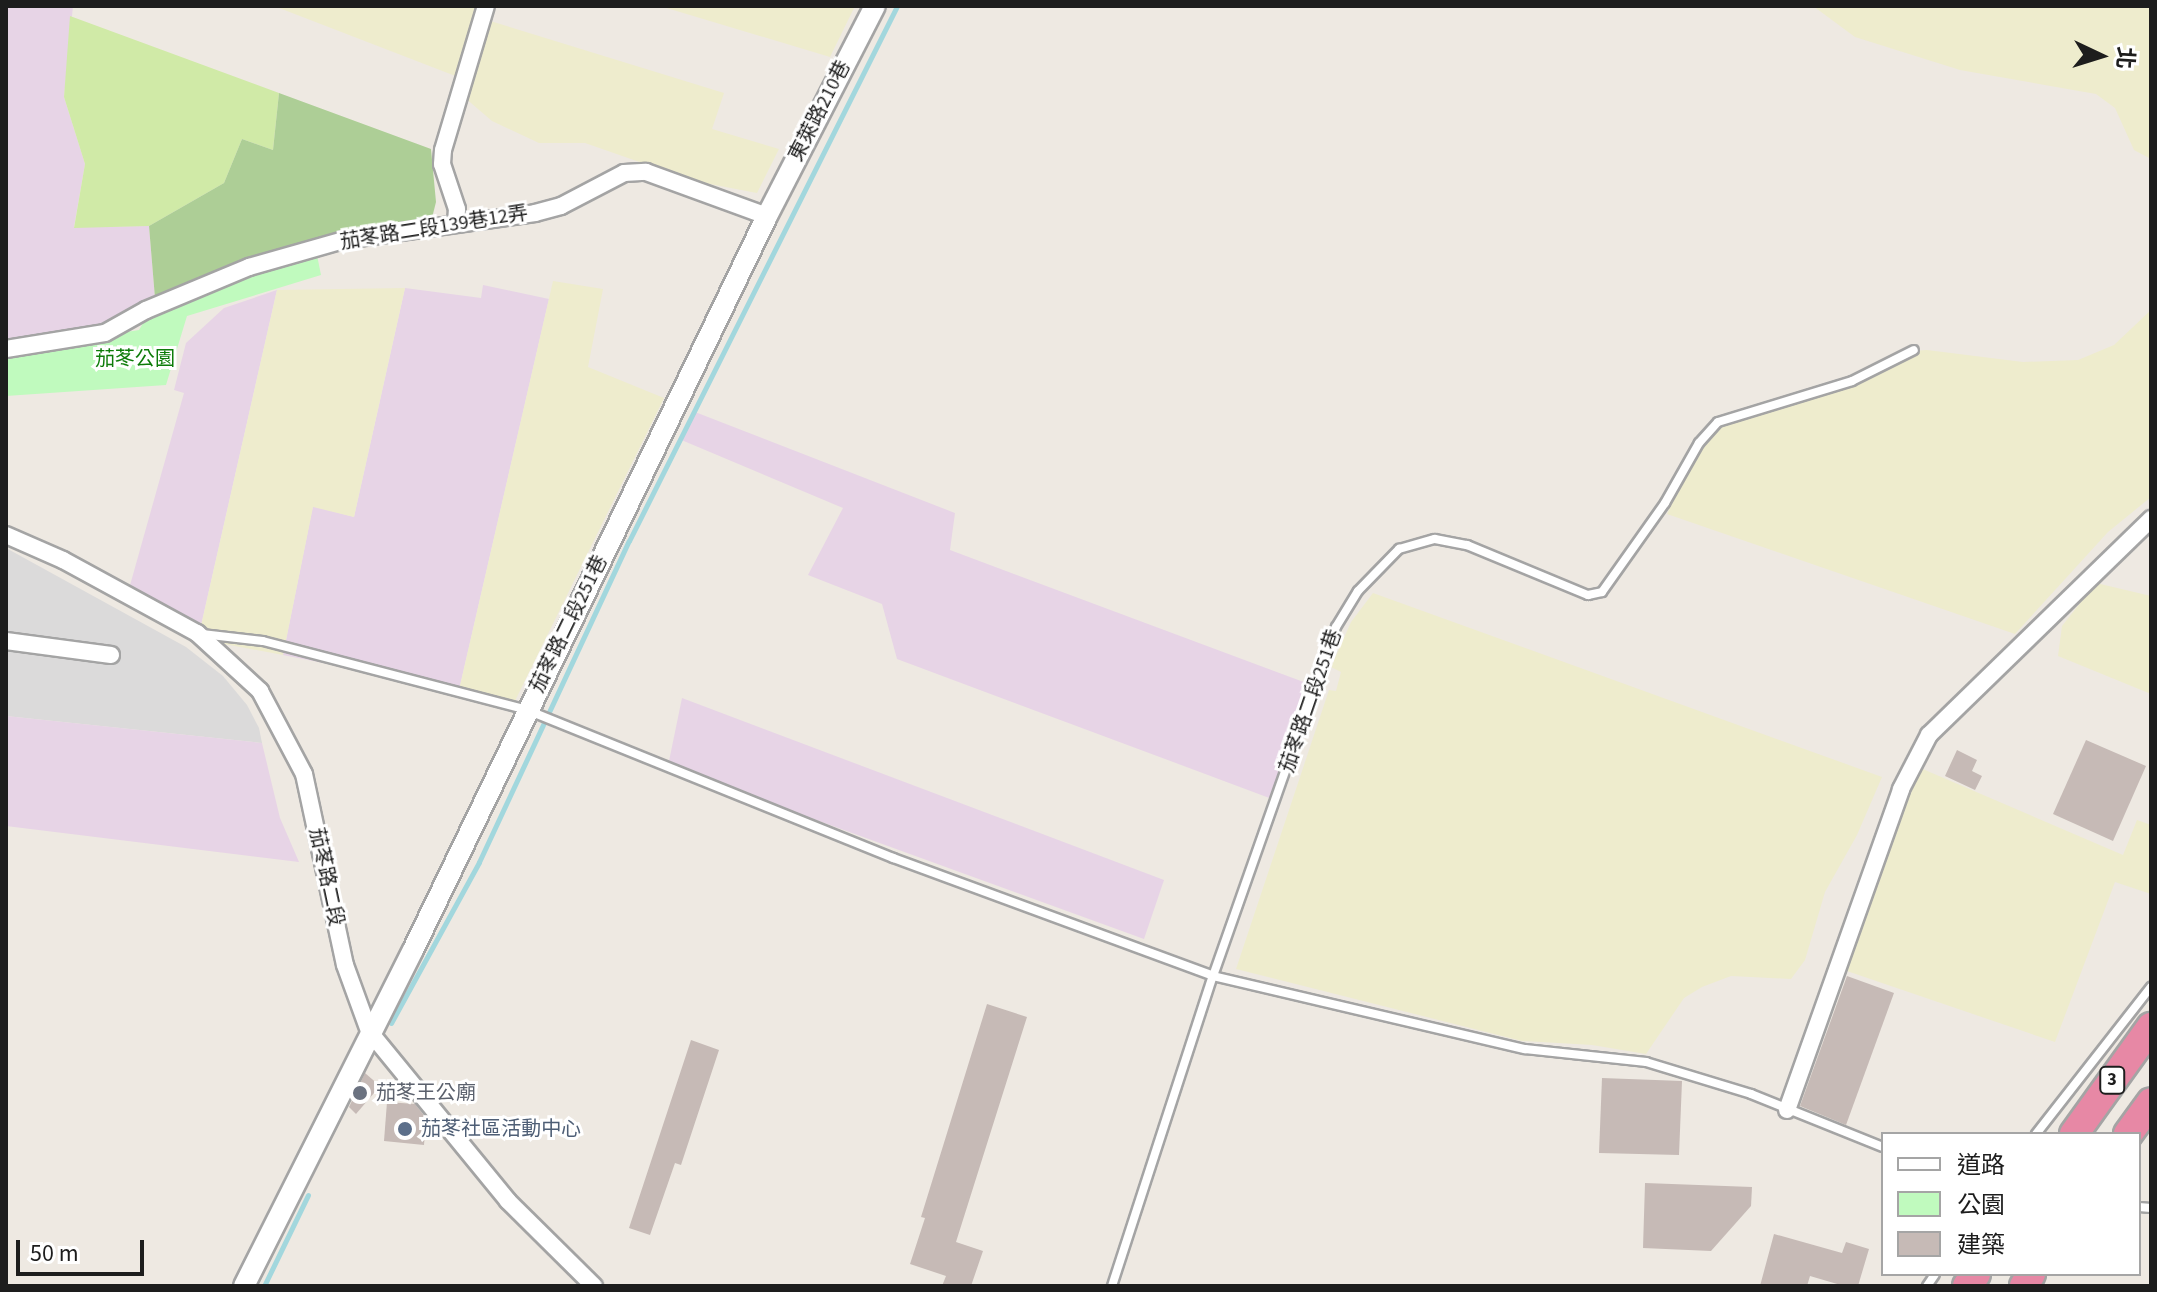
<!DOCTYPE html>
<meta charset="utf-8">
<style>
body{margin:0}
#map{position:relative;width:2157px;height:1292px;overflow:hidden;background:#eee9e2;font-family:"Source Sans 3","Noto Sans TC",sans-serif}
div>[style]{position:absolute}
.residential>*{inset:0;background:#dbdada}
.industrial>*{inset:0;background:#e7d4e6}
.farmland>*{inset:0;background:#eeeccd}
.grass>*{inset:0;background:#d0eaa7}
.forest>*{inset:0;background:#adce96}
.park>*{inset:0;background:#c0fabe}
.stream>*{height:5px;margin:-2.5px;padding:0 2.5px;transform-origin:2.5px;border-radius:2.5px;background:#a2d7dd}
.building>*{inset:0;background:#c6bab6}
.roads{filter:drop-shadow(2px 0 #a4a4a4) drop-shadow(-2px 0 #a4a4a4) drop-shadow(0 2px #a4a4a4) drop-shadow(0 -2px #a4a4a4)}
.service>*{height:8px;margin:-4px;padding:0 4px;transform-origin:4px;border-radius:4px;background:#fff}
.minor>*{height:16px;margin:-8px;padding:0 8px;transform-origin:8px;border-radius:8px;background:#fff}
.tertiary>*{height:20px;margin:-10px;padding:0 10px;transform-origin:10px;border-radius:10px;background:#fff}
.motorway>*{height:28px;margin:-14px;padding:0 14px;transform-origin:14px;border-radius:14px;background:#e788a5}
.dots>*{width:22px;height:22px;translate:-50% -50%;box-sizing:border-box;border:4px solid #fff;border-radius:50%}
span{translate:-50% -50%;white-space:nowrap;text-align:center;line-height:1.15;-webkit-text-stroke:6px #fff;paint-order:stroke}
.shield-label span{padding:2px 6px;background:#fff;border:2px solid;border-radius:6px;-webkit-text-stroke-width:0}
.shield-label{font-size:18px;color:#1d1d1d;font-weight:700}
.street-label{font-size:20px;color:#1d1d1d}
.park-label{font-size:20px;color:#0e7c0a}
.worship-label{font-size:20px;color:#5b616d}
.left{translate:0 -50%;text-align:left}
.service-label{font-size:20px;color:#4e5e75}
.frame{position:absolute;inset:0;border:8px solid #1d1d1d;pointer-events:none}
.legend{position:absolute;left:1881px;top:1132px;width:260px;height:144px;box-sizing:border-box;background:#fff;border:2px solid #a5a5a5;margin:0;padding:10px 14px;list-style:none;font-size:24px;color:#1d1d1d}
.legend li{display:flex;align-items:center;gap:16px;height:40px}
.legend b{width:40px;border:2px solid #a5a5a5}
.north{position:absolute;left:2061px;top:16px;width:80px;height:80px;-webkit-text-stroke:6px #fff;paint-order:stroke;rotate:94deg;font-size:22px;font-weight:700;line-height:32px;text-align:center;color:#1d1d1d}
.north::after{content:'';display:block;margin:auto;width:28px;height:36px;background:#1d1d1d;clip-path:polygon(50% 0,100% 100%,50% 72%,0 100%)}
.scale{position:absolute;left:16px;top:1240px;width:128px;height:36px;box-sizing:border-box;border:4px solid #1d1d1d;border-top:0;padding-left:10px;font-size:24px;line-height:28px;white-space:nowrap;color:#1d1d1d;-webkit-text-stroke:6px #fff;paint-order:stroke}
</style>
<div id="map">
<div class="residential">
<i style="clip-path:polygon(6px 548px,186px 647px,223px 676px,247px 705px,259px 728px,262px 743px,6px 716px)"></i>
</div>
<div class="industrial">
<i style="clip-path:polygon(6px 6px,73px 6px,64px 97px,85px 164px,74px 227px,149px 226px,156px 310px,103px 339px,6px 352px)"></i>
<i style="clip-path:polygon(483px 285px,549px 299px,459px 690px,283px 655px,313px 506px,354px 517px,405px 288px,481px 298px)"></i>
<i style="clip-path:polygon(277px 290px,198px 639px,127px 596px,184px 393px,174px 390px,186px 343px,224px 308px)"></i>
<i style="clip-path:polygon(695px 412px,955px 513px,950px 550px,1309px 684px,1275px 800px,897px 659px,882px 604px,808px 575px,843px 508px,679px 439px)"></i>
<i style="clip-path:polygon(682px 698px,1164px 880px,1144px 939px,668px 766px)"></i>
<i style="clip-path:polygon(6px 716px,262px 743px,280px 818px,299px 862px,6px 826px)"></i>
</div>
<div class="farmland">
<i style="clip-path:polygon(274px 6px,481px 6px,458px 77px)"></i>
<i style="clip-path:polygon(660px 6px,855px 6px,830px 57px)"></i>
<i style="clip-path:polygon(1813px 6px,2151px 6px,2151px 159px,2134px 150px,2115px 108px,2096px 94px,1960px 70px,1855px 37px)"></i>
<i style="clip-path:polygon(487px 20px,724px 93px,712px 129px,779px 149px,757px 193px,694px 181px,585px 143px,539px 143px,492px 121px,464px 97px)"></i>
<i style="clip-path:polygon(553px 281px,603px 289px,588px 367px,664px 398px,513px 705px,459px 690px)"></i>
<i style="clip-path:polygon(405px 288px,354px 517px,313px 507px,283px 655px,198px 639px,277px 290px)"></i>
<i style="clip-path:polygon(2151px 310px,2151px 497px,2108px 532px,2015px 634px,1667px 514px,1701px 442px,1715px 428px,1862px 383px,1910px 351px,1927px 350px,2023px 362px,2078px 360px,2114px 345px)"></i>
<i style="clip-path:polygon(2096px 583px,2151px 596px,2151px 694px,2058px 656px,2062px 626px)"></i>
<i style="clip-path:polygon(1373px 593px,1882px 777px,1857px 835px,1825px 892px,1805px 960px,1791px 979px,1731px 976px,1702px 987px,1684px 998px,1646px 1054px,1592px 1045px,1522px 1041px,1236px 969px,1329px 690px,1336px 691px,1341px 672px,1331px 667px,1351px 622px)"></i>
<i style="clip-path:polygon(1918px 767px,2123px 855px,2137px 820px,2151px 825px,2151px 894px,2115px 882px,2055px 1042px,1844px 970px,1874px 864px)"></i>
</div>
<div class="grass">
<i style="clip-path:polygon(70px 16px,279px 93px,273px 150px,242px 139px,224px 183px,149px 226px,74px 228px,85px 164px,64px 97px)"></i>
</div>
<div class="forest">
<i style="clip-path:polygon(279px 93px,431px 149px,436px 202px,431px 222px,329px 241px,156px 310px,149px 226px,224px 183px,242px 139px,273px 150px)"></i>
</div>
<div class="park">
<i style="clip-path:polygon(317px 255px,321px 275px,187px 316px,166px 385px,6px 396px,6px 351px,139px 330px,149px 313px,248px 272px)"></i>
</div>
<div class="stream">
<i style="left:391px;top:1023px;width:183px;rotate:-61.3deg"></i>
<i style="left:479px;top:862px;width:354px;rotate:-65deg"></i>
<i style="left:629px;top:541px;width:598px;rotate:-63.39deg"></i>
<i style="left:264px;top:1286px;width:101px;rotate:-64.2deg"></i>
</div>
<div class="building">
<i style="clip-path:polygon(2086px 740px,2146px 766px,2113px 841px,2053px 814px)"></i>
<i style="clip-path:polygon(1957px 750px,1977px 760px,1972px 771px,1982px 776px,1975px 790px,1945px 776px)"></i>
<i style="clip-path:polygon(1847px 976px,1894px 993px,1846px 1125px,1800px 1106px)"></i>
<i style="clip-path:polygon(987px 1004px,1027px 1017px,956px 1242px,983px 1251px,971px 1286px,942px 1286px,946px 1276px,910px 1264px,925px 1218px,921px 1217px)"></i>
<i style="clip-path:polygon(691px 1040px,719px 1050px,681px 1165px,675px 1163px,650px 1235px,629px 1228px)"></i>
<i style="clip-path:polygon(365px 1073px,380px 1086px,356px 1114px,349px 1107px)"></i>
<i style="clip-path:polygon(1602px 1078px,1682px 1081px,1679px 1155px,1599px 1153px)"></i>
<i style="clip-path:polygon(387px 1102px,415px 1104px,426px 1118px,424px 1145px,384px 1141px)"></i>
<i style="clip-path:polygon(1645px 1183px,1752px 1187px,1751px 1206px,1711px 1251px,1643px 1248px)"></i>
<i style="clip-path:polygon(1774px 1234px,1842px 1253px,1846px 1242px,1869px 1249px,1858px 1286px,1844px 1286px,1810px 1276px,1807px 1286px,1760px 1286px)"></i>
</div>
<div class="roads">
<div class="service">
<i style="left:202px;top:634px;width:61px;rotate:6.5deg"></i>
<i style="left:263px;top:641px;width:273px;rotate:14.6deg"></i>
<i style="left:527px;top:710px;width:395px;rotate:22deg"></i>
<i style="left:893px;top:858px;width:341px;rotate:20.2deg"></i>
<i style="left:1213px;top:976px;width:320px;rotate:13.2deg"></i>
<i style="left:1525px;top:1049px;width:122px;rotate:6.1deg"></i>
<i style="left:1646px;top:1062px;width:110px;rotate:16.9deg"></i>
<i style="left:1751px;top:1094px;width:142px;rotate:21.9deg"></i>
<i style="left:2036px;top:1134px;width:187px;rotate:-52deg"></i>
<i style="left:2139px;top:1207px;width:12px;rotate:5deg"></i>
<i style="left:1112px;top:1286px;width:326px;rotate:-72deg"></i>
<i style="left:1213px;top:976px;width:370px;rotate:-70.6deg"></i>
<i style="left:1336px;top:627px;width:42px;rotate:-58.6deg"></i>
<i style="left:1358px;top:591px;width:59px;rotate:-45.7deg"></i>
<i style="left:1399px;top:549px;width:37px;rotate:-16deg"></i>
<i style="left:1435px;top:539px;width:33px;rotate:11deg"></i>
<i style="left:1467px;top:545px;width:131px;rotate:22.5deg"></i>
<i style="left:1588px;top:595px;width:14px;rotate:-12deg"></i>
<i style="left:1602px;top:592px;width:109px;rotate:-54.7deg"></i>
<i style="left:1665px;top:503px;width:69px;rotate:-60.5deg"></i>
<i style="left:1699px;top:443px;width:28px;rotate:-48deg"></i>
<i style="left:1718px;top:422px;width:140px;rotate:-17deg"></i>
<i style="left:1852px;top:381px;width:69px;rotate:-26.6deg"></i>
<i style="left:1927px;top:1286px;width:14px;rotate:-56deg"></i>
</div>
<div class="minor">
<i style="left:456px;top:223px;width:14px;rotate:-86deg"></i>
<i style="left:457px;top:209px;width:47px;rotate:-108.4deg"></i>
<i style="left:442px;top:164px;width:14px;rotate:-86deg"></i>
<i style="left:443px;top:150px;width:150px;rotate:-73.4deg"></i>
<i style="left:6px;top:349px;width:100px;rotate:-9.2deg"></i>
<i style="left:105px;top:333px;width:47px;rotate:-29.3deg"></i>
<i style="left:146px;top:310px;width:112px;rotate:-22.7deg"></i>
<i style="left:249px;top:267px;width:99px;rotate:-15.9deg"></i>
<i style="left:344px;top:240px;width:193px;rotate:-8deg"></i>
<i style="left:535px;top:213px;width:27px;rotate:-15deg"></i>
<i style="left:561px;top:206px;width:71px;rotate:-27.6deg"></i>
<i style="left:624px;top:173px;width:22px;rotate:-3deg"></i>
<i style="left:646px;top:172px;width:129px;rotate:20deg"></i>
<i style="left:6px;top:535px;width:62px;rotate:23.7deg"></i>
<i style="left:63px;top:560px;width:153px;rotate:28.6deg"></i>
<i style="left:197px;top:633px;width:86px;rotate:42.6deg"></i>
<i style="left:260px;top:691px;width:94px;rotate:62.1deg"></i>
<i style="left:304px;top:774px;width:195px;rotate:77.9deg"></i>
<i style="left:345px;top:965px;width:70px;rotate:70deg"></i>
<i style="left:369px;top:1031px;width:220px;rotate:50.7deg"></i>
<i style="left:508px;top:1201px;width:121px;rotate:44.7deg"></i>
<i style="left:6px;top:641px;width:106px;rotate:7.6deg"></i>
<i style="left:1787px;top:1110px;width:341px;rotate:-70.4deg"></i>
<i style="left:1901px;top:789px;width:61px;rotate:-62.6deg"></i>
<i style="left:1929px;top:735px;width:310px;rotate:-44.2deg"></i>
</div>
<div class="tertiary">
<i style="left:244px;top:1286px;width:376px;rotate:-63.3deg"></i>
<i style="left:413px;top:950px;width:815px;rotate:-64.25deg"></i>
<i style="left:767px;top:216px;width:236px;rotate:-62.8deg"></i>
</div>
<div class="motorway">
<i style="left:2074px;top:1134px;width:132px;rotate:-54.3deg"></i>
<i style="left:2128px;top:1134px;width:39px;rotate:-54deg"></i>
<i style="left:1967px;top:1286px;width:15px;rotate:-53deg"></i>
<i style="left:2024px;top:1286px;width:14px;rotate:-60deg"></i>
</div>
</div>
<div class="dots">
<i style="left:360px;top:1093px;background:#6b7280"></i>
<i style="left:405px;top:1129px;background:#5c6f8a"></i>
</div>
<div class="shield-label">
<span style="left:2112px;top:1080px">3</span>
</div>
<div class="street-label">
<span style="left:820px;top:111px;rotate:-63deg">東萊路210巷</span>
<span style="left:434px;top:228px;rotate:-9deg">茄苳路二段139巷12弄</span>
<span style="left:569px;top:624px;rotate:-64deg">茄苳路二段251巷</span>
<span style="left:1311px;top:701px;rotate:-71deg">茄苳路二段251巷</span>
<span style="left:326px;top:877px;rotate:78deg">茄苳路二段</span>
</div>
<div class="park-label">
<span style="left:135px;top:359px">茄苳公園</span>
</div>
<div class="worship-label">
<span class="left" style="left:376px;top:1093px">茄苳王公廟</span>
</div>
<div class="service-label">
<span class="left" style="left:421px;top:1129px">茄苳社區活動中心</span>
</div>
<div class="frame"></div>
<ul class="legend">
<li><b style="height:10px;background:#fff"></b>道路</li>
<li><b style="height:22px;background:#c0fabe"></b>公園</li>
<li><b style="height:22px;background:#c6bab6"></b>建築</li>
</ul>
<div class="north">北</div>
<div class="scale">50 m</div>
</div>
